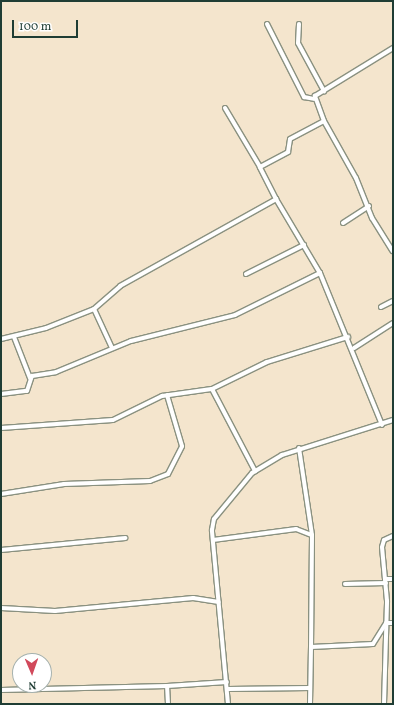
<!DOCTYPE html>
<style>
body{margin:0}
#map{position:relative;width:394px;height:705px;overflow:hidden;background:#f4e5cd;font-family:Vollkorn,serif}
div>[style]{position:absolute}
.roads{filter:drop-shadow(1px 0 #8a9180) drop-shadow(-1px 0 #8a9180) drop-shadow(0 1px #8a9180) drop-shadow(0 -1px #8a9180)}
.street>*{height:4px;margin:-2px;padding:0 2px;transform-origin:2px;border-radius:2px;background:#fff}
span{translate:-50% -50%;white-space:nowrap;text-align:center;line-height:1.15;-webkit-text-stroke:3px #fff;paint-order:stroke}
.frame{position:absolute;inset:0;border:2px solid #1f3d34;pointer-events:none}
.north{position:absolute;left:12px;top:653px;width:40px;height:40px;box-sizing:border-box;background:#fff;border:1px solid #a5b1ae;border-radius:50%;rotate:178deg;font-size:11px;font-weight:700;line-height:16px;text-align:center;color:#1f3d34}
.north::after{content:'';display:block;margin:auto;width:14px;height:18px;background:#d1495b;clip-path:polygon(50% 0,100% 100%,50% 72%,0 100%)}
.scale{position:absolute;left:12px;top:20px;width:66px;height:18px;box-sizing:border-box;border:2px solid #1f3d34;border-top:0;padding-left:5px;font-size:12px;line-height:14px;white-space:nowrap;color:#1f3d34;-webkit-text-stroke:3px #fff;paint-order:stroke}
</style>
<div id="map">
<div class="roads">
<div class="street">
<i style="left:267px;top:24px;width:82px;rotate:63.1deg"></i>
<i style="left:304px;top:97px;width:10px;rotate:11deg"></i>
<i style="left:299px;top:24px;width:19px;rotate:93deg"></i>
<i style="left:298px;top:43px;width:55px;rotate:61.6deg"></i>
<i style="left:225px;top:108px;width:69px;rotate:59.3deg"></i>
<i style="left:324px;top:121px;width:65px;rotate:60.7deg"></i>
<i style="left:356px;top:178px;width:43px;rotate:68.2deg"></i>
<i style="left:372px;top:218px;width:39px;rotate:58deg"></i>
<i style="left:276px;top:199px;width:86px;rotate:59.3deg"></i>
<i style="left:320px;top:273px;width:164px;rotate:67.8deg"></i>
<i style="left:343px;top:223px;width:31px;rotate:-33deg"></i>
<i style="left:246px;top:274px;width:65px;rotate:-26.6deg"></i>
<i style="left:381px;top:307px;width:13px;rotate:-27deg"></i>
<i style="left:94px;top:309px;width:43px;rotate:65.2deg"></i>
<i style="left:14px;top:337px;width:44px;rotate:68.7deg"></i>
<i style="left:1px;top:339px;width:46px;rotate:-13.7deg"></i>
<i style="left:46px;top:328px;width:52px;rotate:-21.6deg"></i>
<i style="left:94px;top:309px;width:35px;rotate:-41deg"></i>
<i style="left:120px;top:286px;width:179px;rotate:-29.1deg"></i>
<i style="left:276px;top:199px;width:36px;rotate:-117deg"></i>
<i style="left:260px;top:167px;width:32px;rotate:-28deg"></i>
<i style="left:288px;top:152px;width:13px;rotate:-81deg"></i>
<i style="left:290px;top:139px;width:38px;rotate:-28deg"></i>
<i style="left:324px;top:121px;width:27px;rotate:-110deg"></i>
<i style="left:315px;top:96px;width:92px;rotate:-31.6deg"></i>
<i style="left:354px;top:348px;width:46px;rotate:-32.7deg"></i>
<i style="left:212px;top:389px;width:93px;rotate:62.3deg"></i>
<i style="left:1px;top:394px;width:26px;rotate:-7deg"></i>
<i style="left:27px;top:391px;width:16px;rotate:-72deg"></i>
<i style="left:32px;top:376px;width:24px;rotate:-9deg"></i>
<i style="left:56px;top:372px;width:81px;rotate:-22.5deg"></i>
<i style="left:131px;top:341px;width:107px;rotate:-14deg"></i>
<i style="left:235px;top:315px;width:95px;rotate:-26.3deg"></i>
<i style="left:1px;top:428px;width:112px;rotate:-4.1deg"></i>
<i style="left:113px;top:420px;width:55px;rotate:-26.1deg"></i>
<i style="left:162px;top:396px;width:50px;rotate:-8deg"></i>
<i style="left:212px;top:389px;width:61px;rotate:-26.1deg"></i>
<i style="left:267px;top:362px;width:85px;rotate:-17.2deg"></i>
<i style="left:299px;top:448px;width:88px;rotate:81.5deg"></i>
<i style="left:312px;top:535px;width:112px;rotate:90.5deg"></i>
<i style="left:1px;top:494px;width:64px;rotate:-9deg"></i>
<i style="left:64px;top:484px;width:86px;rotate:-2deg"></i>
<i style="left:150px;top:481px;width:19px;rotate:-21deg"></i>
<i style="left:168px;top:474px;width:31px;rotate:-63deg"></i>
<i style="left:182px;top:446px;width:53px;rotate:-106.4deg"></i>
<i style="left:213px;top:540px;width:84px;rotate:-7.5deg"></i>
<i style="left:296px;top:529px;width:17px;rotate:21deg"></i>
<i style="left:1px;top:550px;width:125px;rotate:-5.5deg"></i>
<i style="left:386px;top:579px;width:7px"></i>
<i style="left:345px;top:584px;width:41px;rotate:-1.4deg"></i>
<i style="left:1px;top:608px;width:54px;rotate:3.2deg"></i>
<i style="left:55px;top:611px;width:139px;rotate:-5.4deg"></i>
<i style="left:193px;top:598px;width:26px;rotate:9deg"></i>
<i style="left:228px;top:689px;width:82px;rotate:-0.7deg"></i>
<i style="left:1px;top:690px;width:166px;rotate:-1.4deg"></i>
<i style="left:168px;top:704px;width:18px;rotate:-93deg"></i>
<i style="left:167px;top:686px;width:60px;rotate:-3.8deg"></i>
<i style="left:228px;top:704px;width:175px;rotate:-95.3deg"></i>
<i style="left:212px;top:530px;width:11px;rotate:-80deg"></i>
<i style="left:214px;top:519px;width:60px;rotate:-50.4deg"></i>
<i style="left:252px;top:473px;width:35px;rotate:-31deg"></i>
<i style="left:282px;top:455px;width:116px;rotate:-17.5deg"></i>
<i style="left:310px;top:704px;width:57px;rotate:-89deg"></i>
<i style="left:311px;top:647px;width:62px;rotate:-2.8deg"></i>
<i style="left:373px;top:644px;width:25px;rotate:-58deg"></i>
<i style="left:386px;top:623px;width:7px"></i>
<i style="left:384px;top:704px;width:103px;rotate:-88.3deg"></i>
<i style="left:387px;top:601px;width:54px;rotate:-95.3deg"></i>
<i style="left:382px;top:547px;width:7px;rotate:-74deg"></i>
<i style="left:384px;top:540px;width:10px;rotate:-24deg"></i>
</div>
</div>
<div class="frame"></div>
<div class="north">N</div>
<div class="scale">100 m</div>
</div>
